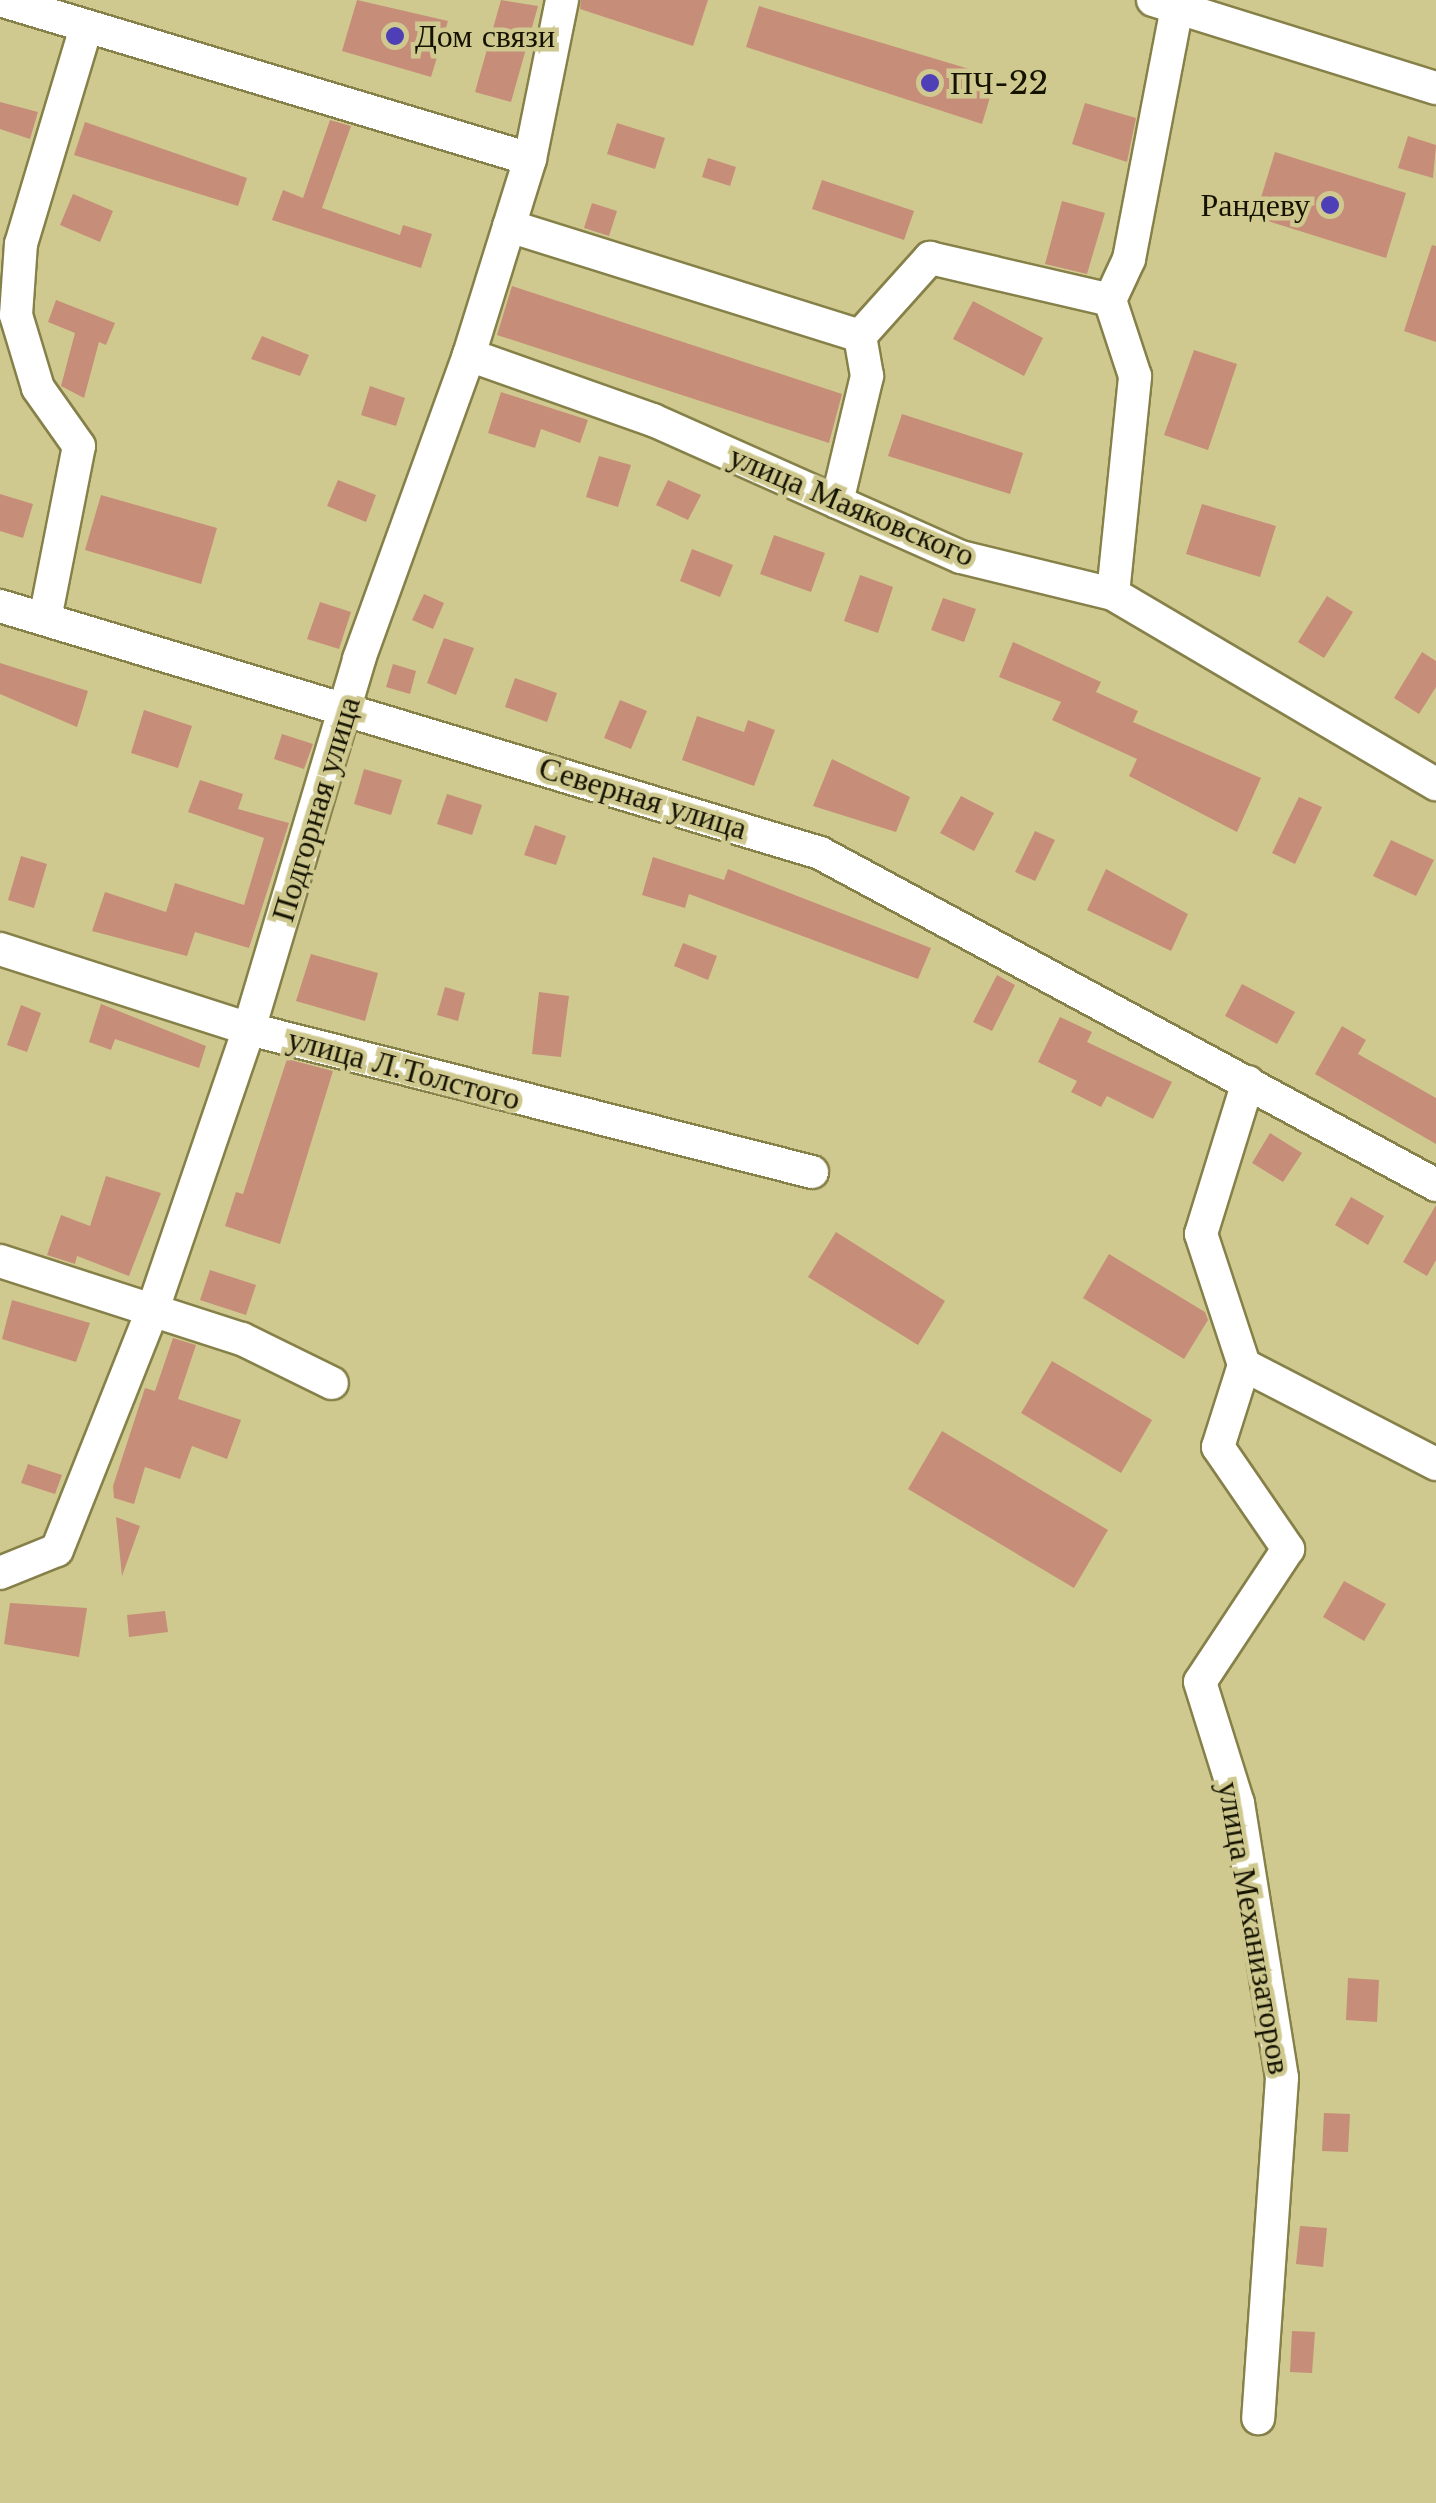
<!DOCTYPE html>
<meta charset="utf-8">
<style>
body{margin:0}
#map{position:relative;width:1436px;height:2503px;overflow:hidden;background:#cfc990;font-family:"Libre Baskerville",serif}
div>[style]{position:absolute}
.building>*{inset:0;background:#c68e78}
.roads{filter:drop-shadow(2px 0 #868049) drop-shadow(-2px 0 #868049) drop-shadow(0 2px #868049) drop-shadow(0 -2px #868049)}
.minor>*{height:32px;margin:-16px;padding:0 16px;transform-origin:16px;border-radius:16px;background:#fff}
.dots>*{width:28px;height:28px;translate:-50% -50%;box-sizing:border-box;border:5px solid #cfc990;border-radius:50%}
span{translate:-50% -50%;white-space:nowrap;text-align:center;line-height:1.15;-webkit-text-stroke:9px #cfc990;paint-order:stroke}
.poi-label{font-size:32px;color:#151300}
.left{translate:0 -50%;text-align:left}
.right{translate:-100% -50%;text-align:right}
.street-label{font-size:32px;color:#151300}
</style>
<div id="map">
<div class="building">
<i style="clip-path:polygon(357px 0,448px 21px,431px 77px,342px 51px)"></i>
<i style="clip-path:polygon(501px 0,538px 6px,511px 102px,475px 92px)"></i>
<i style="clip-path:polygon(581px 0,708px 0,693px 46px,580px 9px)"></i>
<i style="clip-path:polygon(759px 6px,996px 77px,982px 124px,746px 47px)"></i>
<i style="clip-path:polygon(0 102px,38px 112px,30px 139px,0 129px)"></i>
<i style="clip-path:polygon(1085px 103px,1136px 118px,1127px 162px,1072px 144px)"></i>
<i style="clip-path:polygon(330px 120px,351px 126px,322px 208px,400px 235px,403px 225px,432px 234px,421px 268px,272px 220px,283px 190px,303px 198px)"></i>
<i style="clip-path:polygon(85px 122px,247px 178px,238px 206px,74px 155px)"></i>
<i style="clip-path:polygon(617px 123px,665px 138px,655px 169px,607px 154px)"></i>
<i style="clip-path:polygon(1408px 136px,1436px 145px,1433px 178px,1398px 168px)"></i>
<i style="clip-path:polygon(1275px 152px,1406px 193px,1386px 258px,1255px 217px)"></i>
<i style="clip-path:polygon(708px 158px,736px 167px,730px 186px,702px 177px)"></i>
<i style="clip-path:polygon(822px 180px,914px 211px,904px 240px,812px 209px)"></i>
<i style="clip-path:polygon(73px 194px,113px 211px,100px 242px,60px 225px)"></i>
<i style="clip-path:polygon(1062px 201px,1105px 213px,1087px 274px,1045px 264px)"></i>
<i style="clip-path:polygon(592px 203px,617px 211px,609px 236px,584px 228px)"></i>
<i style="clip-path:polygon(1432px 245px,1436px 246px,1436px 342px,1404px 331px)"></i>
<i style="clip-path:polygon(512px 286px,842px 394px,829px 443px,497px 335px)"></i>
<i style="clip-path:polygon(56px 300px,115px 323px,106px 345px,99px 342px,84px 398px,61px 386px,75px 333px,48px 322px)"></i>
<i style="clip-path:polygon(973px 301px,1043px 338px,1024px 376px,953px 339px)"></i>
<i style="clip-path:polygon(262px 336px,309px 355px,300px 376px,251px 359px)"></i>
<i style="clip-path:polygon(1194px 350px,1237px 364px,1208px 450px,1164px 435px)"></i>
<i style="clip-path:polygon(370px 386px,405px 398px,396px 426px,361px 415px)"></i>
<i style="clip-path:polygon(501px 392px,588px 420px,580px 443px,541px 429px,535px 448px,488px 433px)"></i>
<i style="clip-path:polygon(902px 414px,1023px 453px,1010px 494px,888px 456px)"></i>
<i style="clip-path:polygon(599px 456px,631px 465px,618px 507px,586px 497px)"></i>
<i style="clip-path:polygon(338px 480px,376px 495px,366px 522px,327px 506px)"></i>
<i style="clip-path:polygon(668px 480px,701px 495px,688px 520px,656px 505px)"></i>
<i style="clip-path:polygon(0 494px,33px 504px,23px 538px,0 531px)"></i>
<i style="clip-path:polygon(101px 495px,217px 528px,201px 584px,85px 550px)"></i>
<i style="clip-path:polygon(1202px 504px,1276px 526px,1260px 577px,1186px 554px)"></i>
<i style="clip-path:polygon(774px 535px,825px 553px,811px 592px,760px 574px)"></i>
<i style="clip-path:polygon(692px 549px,733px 565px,720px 597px,680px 581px)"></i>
<i style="clip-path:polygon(860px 575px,893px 587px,878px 633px,844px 621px)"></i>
<i style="clip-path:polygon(424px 594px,444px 603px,433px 629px,412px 620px)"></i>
<i style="clip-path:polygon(1327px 596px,1353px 612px,1324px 658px,1298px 642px)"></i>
<i style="clip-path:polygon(943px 598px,976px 609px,964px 642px,931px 630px)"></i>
<i style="clip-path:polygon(320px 602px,351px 612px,339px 649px,307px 639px)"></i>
<i style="clip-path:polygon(444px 638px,474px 648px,456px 695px,427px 683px)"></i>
<i style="clip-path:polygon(1013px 642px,1101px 682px,1096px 692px,1138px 711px,1133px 722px,1261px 778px,1237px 832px,1129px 776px,1137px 759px,1052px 720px,1061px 702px,999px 677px)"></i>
<i style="clip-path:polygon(1422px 652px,1436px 661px,1436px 687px,1419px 714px,1394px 698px)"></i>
<i style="clip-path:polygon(0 663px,88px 691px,77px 727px,0 694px)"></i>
<i style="clip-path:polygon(393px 664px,416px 671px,410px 694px,386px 687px)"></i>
<i style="clip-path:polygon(515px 678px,557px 693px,547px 722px,505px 707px)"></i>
<i style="clip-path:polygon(620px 700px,647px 711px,631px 749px,604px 738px)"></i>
<i style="clip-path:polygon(144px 710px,192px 726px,178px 768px,131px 753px)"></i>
<i style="clip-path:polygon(697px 716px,744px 732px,748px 720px,775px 730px,754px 786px,682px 760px)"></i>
<i style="clip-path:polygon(282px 734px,313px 744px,304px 769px,274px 759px)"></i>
<i style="clip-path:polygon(832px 759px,910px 797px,896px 832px,813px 806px)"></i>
<i style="clip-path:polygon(364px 769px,402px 780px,391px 815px,354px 804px)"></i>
<i style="clip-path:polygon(200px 780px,243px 794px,238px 809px,289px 823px,249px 948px,195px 932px,187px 956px,92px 931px,105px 892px,166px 912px,175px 883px,244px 905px,264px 838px,188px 812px)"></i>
<i style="clip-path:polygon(447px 794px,482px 805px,472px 835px,437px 824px)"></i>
<i style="clip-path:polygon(961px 796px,994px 813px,974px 851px,940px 833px)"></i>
<i style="clip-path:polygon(1299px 797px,1322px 807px,1295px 864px,1272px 853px)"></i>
<i style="clip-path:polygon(535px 825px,566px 836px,556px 865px,524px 855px)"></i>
<i style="clip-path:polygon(1035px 831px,1055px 840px,1035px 881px,1015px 872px)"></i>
<i style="clip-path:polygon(1391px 840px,1434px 860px,1416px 896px,1373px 876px)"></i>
<i style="clip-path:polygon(21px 856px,47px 864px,34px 908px,8px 900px)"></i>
<i style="clip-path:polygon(653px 857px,724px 880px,728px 869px,931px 948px,918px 979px,689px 894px,685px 908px,642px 895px)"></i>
<i style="clip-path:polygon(1106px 869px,1188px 914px,1171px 951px,1087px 910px)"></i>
<i style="clip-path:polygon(683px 943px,717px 956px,708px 980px,674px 966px)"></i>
<i style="clip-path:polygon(311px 954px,378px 973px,365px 1021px,296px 1001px)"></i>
<i style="clip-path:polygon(997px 975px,1015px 985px,992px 1031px,973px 1022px)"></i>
<i style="clip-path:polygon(1242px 984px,1295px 1012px,1277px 1044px,1225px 1016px)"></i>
<i style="clip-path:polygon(445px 987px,465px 993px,458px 1021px,437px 1015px)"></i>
<i style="clip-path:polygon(539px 992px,569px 996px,561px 1057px,532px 1054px)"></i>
<i style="clip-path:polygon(101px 1004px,206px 1046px,199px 1068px,115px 1039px,111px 1050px,89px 1042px)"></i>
<i style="clip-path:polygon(21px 1005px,41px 1013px,27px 1052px,7px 1045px)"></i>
<i style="clip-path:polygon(1060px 1017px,1092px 1032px,1087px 1042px,1172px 1082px,1153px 1119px,1107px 1096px,1101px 1107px,1071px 1092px,1077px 1081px,1038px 1062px)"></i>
<i style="clip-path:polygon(1342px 1026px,1366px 1040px,1358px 1054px,1436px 1098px,1436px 1144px,1315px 1074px)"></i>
<i style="clip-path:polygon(287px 1059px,333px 1071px,280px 1244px,225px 1226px,236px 1192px,243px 1194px)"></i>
<i style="clip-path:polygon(1270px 1133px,1302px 1153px,1283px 1182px,1252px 1163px)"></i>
<i style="clip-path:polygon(106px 1176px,161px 1193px,129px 1276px,77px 1256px,75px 1264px,47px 1255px,61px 1215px,90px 1226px)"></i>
<i style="clip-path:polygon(1351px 1197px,1384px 1216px,1368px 1245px,1335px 1225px)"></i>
<i style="clip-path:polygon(1436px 1205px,1436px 1260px,1427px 1276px,1403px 1262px)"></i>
<i style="clip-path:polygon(836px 1232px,945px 1301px,918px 1345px,808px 1277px)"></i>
<i style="clip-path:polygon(1109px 1254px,1205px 1312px,1208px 1320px,1184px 1359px,1083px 1298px)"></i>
<i style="clip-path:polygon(210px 1270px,256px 1285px,246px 1315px,200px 1300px)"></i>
<i style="clip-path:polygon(12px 1300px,90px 1323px,76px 1362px,2px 1339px)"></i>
<i style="clip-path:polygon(173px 1338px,196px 1345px,178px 1399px,241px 1420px,227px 1459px,192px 1446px,180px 1479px,145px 1467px,134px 1504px,114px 1498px,113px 1486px,145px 1388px,155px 1391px)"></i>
<i style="clip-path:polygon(1052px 1361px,1152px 1420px,1121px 1473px,1021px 1413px)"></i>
<i style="clip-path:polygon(942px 1431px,1108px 1530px,1074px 1588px,908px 1489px)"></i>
<i style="clip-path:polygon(28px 1464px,62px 1475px,55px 1494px,21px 1483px)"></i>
<i style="clip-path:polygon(116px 1517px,140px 1526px,122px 1576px)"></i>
<i style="clip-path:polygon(1344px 1581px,1386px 1604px,1364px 1641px,1323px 1617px)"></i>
<i style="clip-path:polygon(10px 1603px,87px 1608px,79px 1657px,4px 1644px)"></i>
<i style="clip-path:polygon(165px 1611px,168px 1632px,129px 1637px,127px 1615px)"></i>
<i style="clip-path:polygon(1348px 1978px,1379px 1980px,1377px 2022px,1346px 2020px)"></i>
<i style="clip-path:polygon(1324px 2113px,1350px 2114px,1348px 2152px,1322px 2151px)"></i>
<i style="clip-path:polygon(1300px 2226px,1327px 2228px,1323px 2267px,1296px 2264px)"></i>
<i style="clip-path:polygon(1292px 2331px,1315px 2332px,1312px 2373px,1290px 2372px)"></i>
</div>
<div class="roads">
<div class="minor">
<i style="left:0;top:0;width:553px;rotate:16.7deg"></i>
<i style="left:1153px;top:0;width:296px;rotate:17.3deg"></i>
<i style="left:509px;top:226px;width:368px;rotate:17.4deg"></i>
<i style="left:860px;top:336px;width:105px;rotate:-48.1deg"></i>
<i style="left:930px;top:258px;width:185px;rotate:13.1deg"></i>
<i style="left:469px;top:355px;width:195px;rotate:19.5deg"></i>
<i style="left:653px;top:420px;width:337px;rotate:24deg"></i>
<i style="left:961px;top:557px;width:156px;rotate:13.7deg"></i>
<i style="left:1113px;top:594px;width:375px;rotate:30.5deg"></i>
<i style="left:837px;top:502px;width:130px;rotate:-76.6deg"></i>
<i style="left:867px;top:376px;width:41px;rotate:-99.9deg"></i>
<i style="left:1113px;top:594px;width:219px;rotate:-84.2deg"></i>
<i style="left:1135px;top:376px;width:80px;rotate:-108.2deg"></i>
<i style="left:1110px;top:300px;width:45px;rotate:-65.1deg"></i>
<i style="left:1129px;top:259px;width:256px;rotate:-79.2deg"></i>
<i style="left:0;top:606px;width:856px;rotate:16.76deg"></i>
<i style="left:820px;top:853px;width:700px;rotate:28.32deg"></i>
<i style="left:45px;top:619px;width:176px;rotate:-78.9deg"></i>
<i style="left:79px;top:446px;width:71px;rotate:-125.3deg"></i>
<i style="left:38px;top:388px;width:76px;rotate:-106.8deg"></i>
<i style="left:16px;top:315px;width:71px;rotate:-86deg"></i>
<i style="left:21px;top:244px;width:226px;rotate:-73.3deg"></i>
<i style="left:0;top:949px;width:262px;rotate:17.8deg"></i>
<i style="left:249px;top:1029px;width:581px;rotate:14.25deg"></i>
<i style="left:1248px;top:1082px;width:159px;rotate:107.2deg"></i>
<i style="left:1201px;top:1234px;width:138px;rotate:71.8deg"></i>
<i style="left:1244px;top:1365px;width:86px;rotate:107.6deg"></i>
<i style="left:1218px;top:1447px;width:124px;rotate:55.5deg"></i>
<i style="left:1288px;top:1549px;width:159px;rotate:123.5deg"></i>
<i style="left:1200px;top:1682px;width:127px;rotate:72.6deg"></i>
<i style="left:1238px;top:1803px;width:278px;rotate:80.9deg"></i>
<i style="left:1282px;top:2078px;width:341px;rotate:94deg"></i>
<i style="left:0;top:1261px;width:254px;rotate:17.9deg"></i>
<i style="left:242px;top:1339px;width:100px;rotate:26.1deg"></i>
<i style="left:1244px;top:1365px;width:216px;rotate:27.3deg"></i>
<i style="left:0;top:1573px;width:61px;rotate:-22deg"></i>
<i style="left:57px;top:1550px;width:259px;rotate:-68.3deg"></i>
<i style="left:153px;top:1309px;width:296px;rotate:-71.1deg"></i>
<i style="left:249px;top:1029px;width:386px;rotate:-73.4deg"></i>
<i style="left:359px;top:659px;width:323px;rotate:-70.1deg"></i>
<i style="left:469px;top:355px;width:205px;rotate:-72.7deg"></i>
<i style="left:530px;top:159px;width:162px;rotate:-78.6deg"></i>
</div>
</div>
<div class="dots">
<i style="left:395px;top:36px;background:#4f3fb6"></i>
<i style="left:930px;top:83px;background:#4f3fb6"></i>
<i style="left:1330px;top:205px;background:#4f3fb6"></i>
</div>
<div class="poi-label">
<span class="left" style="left:415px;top:36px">Дом связи</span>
<span class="left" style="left:950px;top:83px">ПЧ-22</span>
<span class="right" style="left:1310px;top:205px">Рандеву</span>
</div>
<div class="street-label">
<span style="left:852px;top:506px;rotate:23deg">улица Маяковского</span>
<span style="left:643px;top:798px;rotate:17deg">Северная улица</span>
<span style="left:316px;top:809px;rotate:-73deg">Подгорная улица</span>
<span style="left:404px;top:1069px;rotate:15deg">улица Л.Толстого</span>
<span style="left:1254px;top:1928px;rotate:80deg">улица Механизаторов</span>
</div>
</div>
